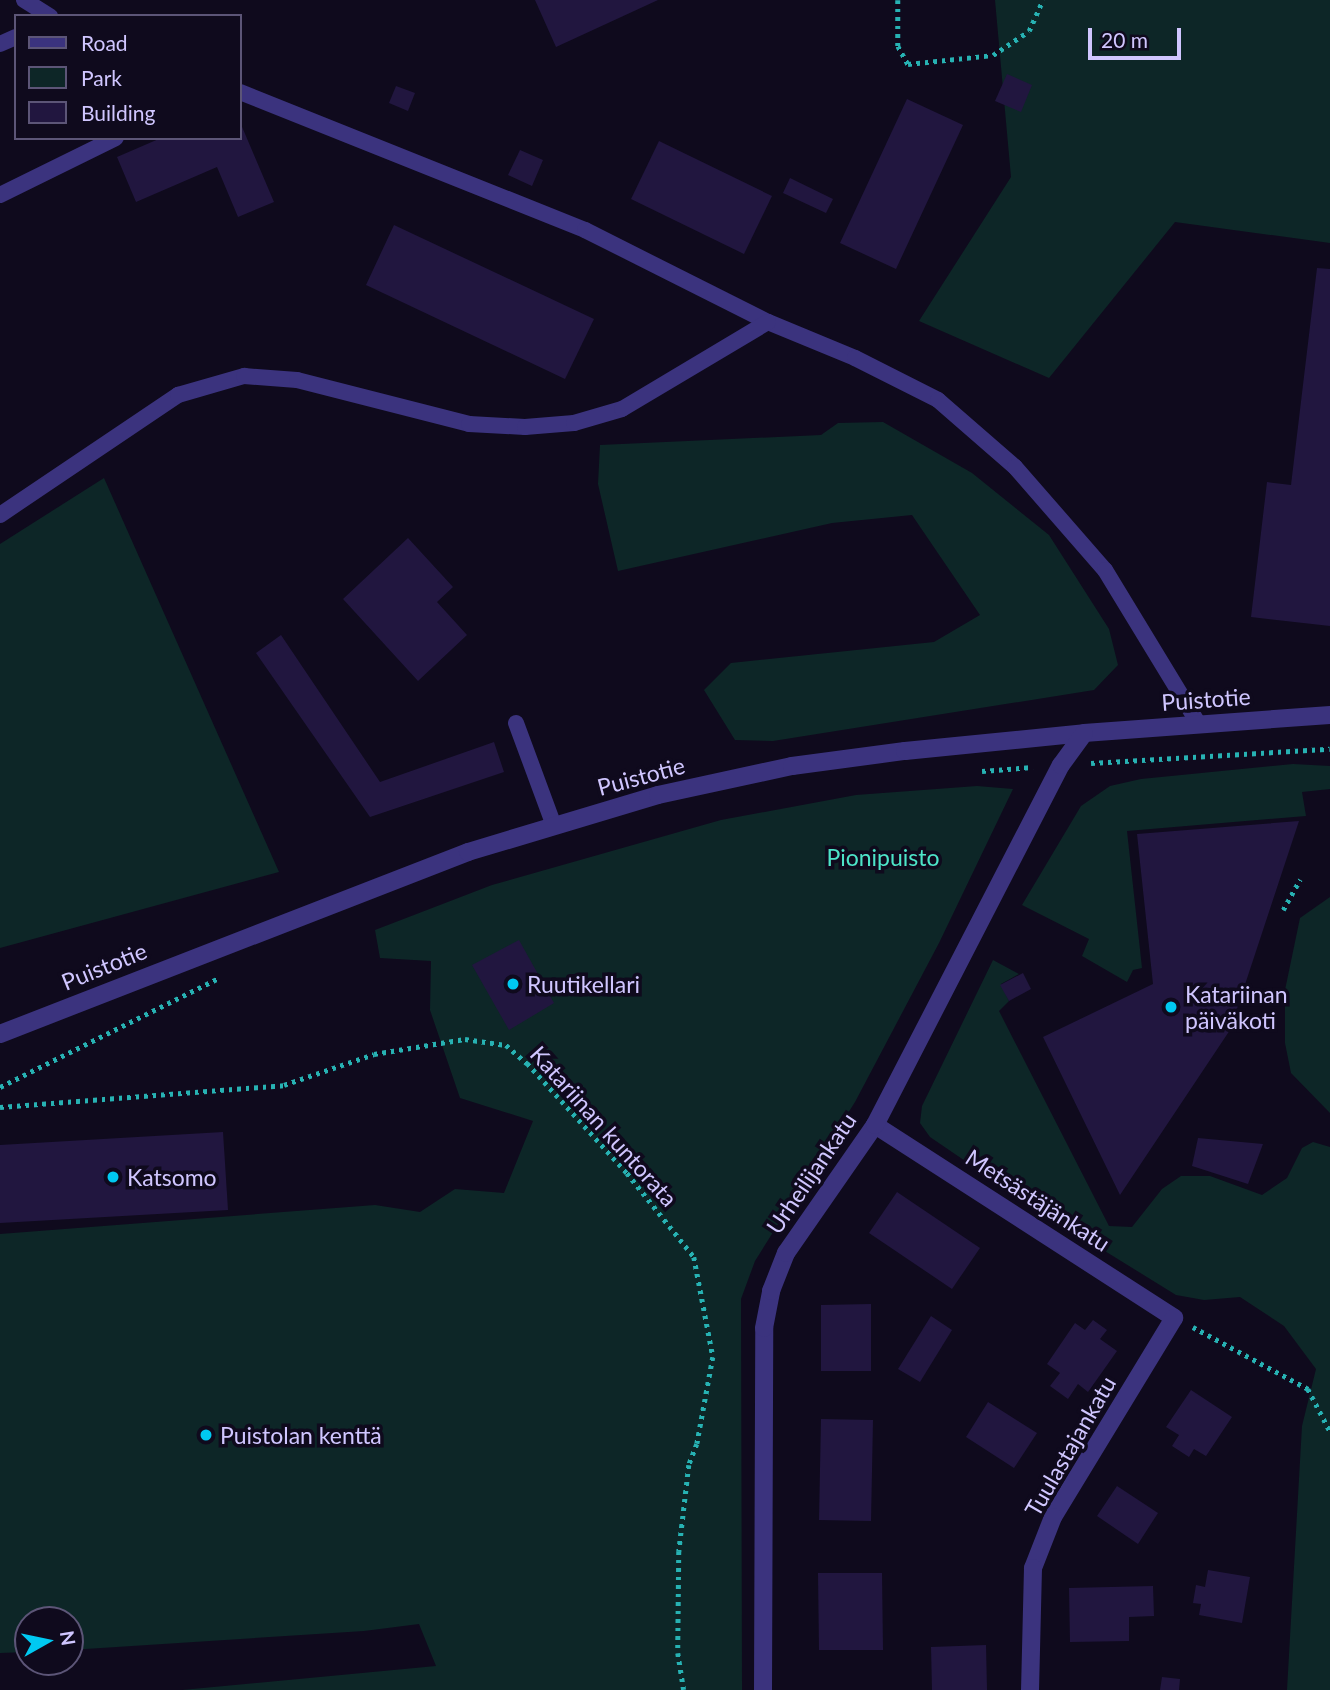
<!DOCTYPE html>
<meta charset="utf-8">
<style>
body{margin:0}
#map{position:relative;width:1330px;height:1690px;overflow:hidden;background:#0f0a1d;font-family:Lato,sans-serif}
div>[style]{position:absolute}
.green>*{inset:0;background:#0d2627}
.building>*{inset:0;background:#21163f}
.path>*{height:4.5px;margin-top:-2.25px;transform-origin:0;background:repeating-linear-gradient(90deg,#27b2b3 0 3.5px,transparent 0 8.5px)}
.service>*{height:16px;margin:-8px;padding:0 8px;transform-origin:8px;border-radius:8px;background:#3b337e}
.minor>*{height:18px;margin:-9px;padding:0 9px;transform-origin:9px;border-radius:9px;background:#3b337e}
.dots>*{width:19px;height:19px;translate:-50% -50%;box-sizing:border-box;border:4px solid #0f0a1d;border-radius:50%}
span{translate:-50% -50%;white-space:nowrap;text-align:center;line-height:1.15;-webkit-text-stroke:7px #0f0a1d;paint-order:stroke}
.street-label{font-size:23px;color:#d0c6ff}
.park-label{font-size:23px;color:#4de4c8}
.poi-label{font-size:23px;color:#d0c6ff}
.left{translate:0 -50%;text-align:left}
.legend{position:absolute;left:14px;top:14px;width:228px;height:126px;box-sizing:border-box;background:#0f0a1d;border:2px solid #5c5577;margin:0;padding:9px 12px;list-style:none;font-size:21px;color:#d0c6ff}
.legend li{display:flex;align-items:center;gap:14px;height:35px}
.legend b{width:35px;border:2px solid #5c5577}
.north{position:absolute;left:14px;top:1606px;width:70px;height:70px;box-sizing:border-box;background:#0f0a1d;border:2px solid #5c5577;border-radius:50%;rotate:81deg;font-size:19px;font-weight:700;line-height:28px;text-align:center;color:#d0c6ff}
.north::after{content:'';display:block;margin:auto;width:24px;height:32px;background:#00c9f1;clip-path:polygon(50% 0,100% 100%,50% 72%,0 100%)}
.scale{position:absolute;left:1088px;top:28px;width:93px;height:32px;box-sizing:border-box;border:4px solid #d0c6ff;border-top:0;padding-left:9px;font-size:21px;line-height:24px;white-space:nowrap;color:#d0c6ff;-webkit-text-stroke:5px #0f0a1d;paint-order:stroke}
</style>
<div id="map">
<div class="green">
<i style="clip-path:polygon(995px 0,1330px 0,1330px 243px,1175px 222px,1049px 378px,919px 321px,1011px 177px)"></i>
<i style="clip-path:polygon(883px 422px,972px 473px,1049px 535px,1109px 629px,1118px 665px,1094px 690px,773px 741px,735px 740px,704px 690px,731px 663px,934px 642px,980px 615px,912px 515px,832px 523px,618px 571px,598px 484px,600px 445px,821px 435px,838px 423px)"></i>
<i style="clip-path:polygon(104px 478px,279px 872px,0 948px,0 544px)"></i>
<i style="clip-path:polygon(1293px 764px,1330px 766px,1330px 789px,1302px 792px,1306px 816px,1127px 831px,1142px 968px,1133px 970px,1127px 982px,1082px 956px,1089px 939px,1022px 905px,1081px 806px,1110px 786px,1141px 779px)"></i>
<i style="clip-path:polygon(977px 786px,1013px 789px,939px 943px,855px 1102px,755px 1261px,741px 1299px,742px 1690px,182px 1690px,436px 1666px,419px 1624px,364px 1631px,70px 1650px,70px 1620px,28px 1620px,28px 1652px,0 1653px,0 1234px,375px 1205px,420px 1212px,455px 1189px,504px 1193px,533px 1121px,460px 1098px,430px 1010px,431px 961px,380px 958px,375px 930px,492px 885px,721px 820px,856px 795px)"></i>
<i style="clip-path:polygon(1330px 897px,1330px 1113px,1291px 1073px,1285px 1043px,1285px 990px,1300px 918px)"></i>
<i style="clip-path:polygon(993px 960px,1019px 974px,1001px 984px,1009px 1001px,999px 1011px,1109px 1226px,1132px 1227px,1162px 1189px,1181px 1176px,1210px 1176px,1262px 1195px,1287px 1178px,1302px 1148px,1313px 1142px,1330px 1147px,1330px 1690px,1287px 1690px,1302px 1426px,1316px 1369px,1284px 1326px,1240px 1297px,1204px 1300px,1176px 1295px,1024px 1201px,930px 1137px,920px 1123px,922px 1106px)"></i>
</div>
<div class="building">
<i style="clip-path:polygon(535px 0,658px 0,556px 47px)"></i>
<i style="clip-path:polygon(1007px 74px,1032px 85px,1021px 112px,995px 101px)"></i>
<i style="clip-path:polygon(396px 86px,415px 93px,408px 111px,389px 103px)"></i>
<i style="clip-path:polygon(907px 99px,963px 125px,896px 269px,840px 243px)"></i>
<i style="clip-path:polygon(240px 122px,274px 202px,238px 217px,217px 167px,136px 202px,117px 157px,161px 138px,240px 138px)"></i>
<i style="clip-path:polygon(659px 141px,772px 196px,744px 254px,631px 199px)"></i>
<i style="clip-path:polygon(520px 150px,543px 160px,532px 186px,508px 175px)"></i>
<i style="clip-path:polygon(790px 178px,833px 199px,826px 213px,783px 193px)"></i>
<i style="clip-path:polygon(394px 225px,594px 319px,565px 379px,366px 285px)"></i>
<i style="clip-path:polygon(1317px 268px,1330px 269px,1330px 626px,1251px 617px,1267px 482px,1291px 485px)"></i>
<i style="clip-path:polygon(408px 538px,453px 587px,437px 602px,467px 635px,418px 681px,343px 599px)"></i>
<i style="clip-path:polygon(281px 635px,380px 782px,494px 742px,504px 772px,370px 817px,256px 653px)"></i>
<i style="clip-path:polygon(1299px 821px,1230px 1030px,1120px 1195px,1043px 1037px,1153px 984px,1137px 834px)"></i>
<i style="clip-path:polygon(519px 940px,554px 1003px,509px 1030px,472px 965px)"></i>
<i style="clip-path:polygon(1023px 973px,1031px 989px,1009px 1001px,1000px 985px)"></i>
<i style="clip-path:polygon(223px 1132px,228px 1210px,0 1223px,0 1145px)"></i>
<i style="clip-path:polygon(1198px 1138px,1263px 1144px,1248px 1184px,1192px 1166px)"></i>
<i style="clip-path:polygon(897px 1192px,980px 1248px,952px 1289px,869px 1233px)"></i>
<i style="clip-path:polygon(871px 1304px,871px 1371px,821px 1371px,821px 1305px)"></i>
<i style="clip-path:polygon(931px 1316px,952px 1330px,920px 1382px,898px 1369px)"></i>
<i style="clip-path:polygon(1093px 1320px,1107px 1330px,1100px 1339px,1117px 1351px,1088px 1392px,1078px 1384px,1068px 1399px,1050px 1386px,1060px 1373px,1047px 1364px,1075px 1323px,1085px 1330px)"></i>
<i style="clip-path:polygon(1191px 1390px,1232px 1417px,1206px 1456px,1194px 1449px,1189px 1457px,1172px 1446px,1179px 1435px,1166px 1427px)"></i>
<i style="clip-path:polygon(988px 1402px,1037px 1433px,1014px 1468px,966px 1437px)"></i>
<i style="clip-path:polygon(821px 1419px,873px 1420px,871px 1521px,819px 1520px)"></i>
<i style="clip-path:polygon(1117px 1486px,1158px 1513px,1138px 1544px,1097px 1516px)"></i>
<i style="clip-path:polygon(1208px 1570px,1250px 1577px,1242px 1623px,1199px 1615px,1201px 1604px,1193px 1603px,1196px 1585px,1205px 1587px)"></i>
<i style="clip-path:polygon(818px 1573px,882px 1573px,883px 1650px,819px 1650px)"></i>
<i style="clip-path:polygon(1153px 1586px,1154px 1616px,1129px 1617px,1129px 1641px,1070px 1642px,1069px 1588px)"></i>
<i style="clip-path:polygon(986px 1645px,987px 1690px,932px 1690px,931px 1647px)"></i>
<i style="clip-path:polygon(1162px 1677px,1180px 1679px,1179px 1690px,1160px 1690px)"></i>
</div>
<div class="path">
<i style="left:898px;top:0;width:46px;rotate:90deg"></i>
<i style="left:898px;top:46px;width:21px;rotate:61deg"></i>
<i style="left:908px;top:64px;width:85px;rotate:-6deg"></i>
<i style="left:993px;top:55px;width:43px;rotate:-33.7deg"></i>
<i style="left:1029px;top:31px;width:34px;rotate:-66deg"></i>
<i style="left:1091px;top:763px;width:239px;rotate:-3.4deg"></i>
<i style="left:982px;top:771px;width:51px;rotate:-4.5deg"></i>
<i style="left:1283px;top:910px;width:35px;rotate:-61deg"></i>
<i style="left:0;top:1087px;width:245px;rotate:-26.5deg"></i>
<i style="left:0;top:1107px;width:285px;rotate:-4.4deg"></i>
<i style="left:284px;top:1085px;width:95px;rotate:-19deg"></i>
<i style="left:374px;top:1054px;width:92px;rotate:-9.4deg"></i>
<i style="left:465px;top:1039px;width:41px;rotate:8.3deg"></i>
<i style="left:506px;top:1045px;width:28px;rotate:41deg"></i>
<i style="left:527px;top:1063px;width:149px;rotate:47.7deg"></i>
<i style="left:627px;top:1173px;width:107px;rotate:51.4deg"></i>
<i style="left:694px;top:1257px;width:102px;rotate:79.2deg"></i>
<i style="left:713px;top:1357px;width:88px;rotate:100.4deg"></i>
<i style="left:697px;top:1444px;width:22px;rotate:111deg"></i>
<i style="left:689px;top:1465px;width:87px;rotate:96.6deg"></i>
<i style="left:679px;top:1551px;width:102px;rotate:90.6deg"></i>
<i style="left:678px;top:1653px;width:37px;rotate:81deg"></i>
<i style="left:1193px;top:1327px;width:131px;rotate:28.3deg"></i>
<i style="left:1308px;top:1389px;width:47px;rotate:62.4deg"></i>
</div>
<div class="service">
<i style="left:24px;top:0;width:31px;rotate:32deg"></i>
<i style="left:0;top:44px;width:17px;rotate:-24deg"></i>
<i style="left:240px;top:92px;width:372px;rotate:21.8deg"></i>
<i style="left:585px;top:230px;width:205px;rotate:26.7deg"></i>
<i style="left:768px;top:322px;width:94px;rotate:22.5deg"></i>
<i style="left:855px;top:358px;width:93px;rotate:26.8deg"></i>
<i style="left:938px;top:400px;width:102px;rotate:41deg"></i>
<i style="left:1015px;top:467px;width:137px;rotate:48.9deg"></i>
<i style="left:1105px;top:570px;width:179px;rotate:58.7deg"></i>
<i style="left:0;top:195px;width:129px;rotate:-26.2deg"></i>
<i style="left:0;top:515px;width:215px;rotate:-34deg"></i>
<i style="left:178px;top:395px;width:69px;rotate:-16.1deg"></i>
<i style="left:244px;top:376px;width:53px;rotate:4.3deg"></i>
<i style="left:297px;top:380px;width:178px;rotate:14.3deg"></i>
<i style="left:469px;top:424px;width:56px;rotate:3.1deg"></i>
<i style="left:525px;top:427px;width:49px;rotate:-4.7deg"></i>
<i style="left:574px;top:423px;width:50px;rotate:-16.3deg"></i>
<i style="left:622px;top:409px;width:170px;rotate:-30.8deg"></i>
<i style="left:516px;top:723px;width:110px;rotate:69.7deg"></i>
</div>
<div class="minor">
<i style="left:0;top:1034px;width:502px;rotate:-21.25deg"></i>
<i style="left:468px;top:852px;width:198px;rotate:-16.7deg"></i>
<i style="left:658px;top:795px;width:137px;rotate:-12.2deg"></i>
<i style="left:792px;top:766px;width:114px;rotate:-7.6deg"></i>
<i style="left:905px;top:751px;width:180px;rotate:-5.7deg"></i>
<i style="left:1084px;top:733px;width:247px;rotate:-4.2deg"></i>
<i style="left:875px;top:1125px;width:356px;rotate:32.8deg"></i>
<i style="left:1174px;top:1318px;width:233px;rotate:121.3deg"></i>
<i style="left:1053px;top:1517px;width:55px;rotate:111.4deg"></i>
<i style="left:1033px;top:1568px;width:122px;rotate:91.4deg"></i>
<i style="left:763px;top:1690px;width:362px;rotate:-89.8deg"></i>
<i style="left:764px;top:1328px;width:38px;rotate:-79deg"></i>
<i style="left:771px;top:1291px;width:41px;rotate:-68.5deg"></i>
<i style="left:786px;top:1253px;width:156px;rotate:-55.2deg"></i>
<i style="left:875px;top:1125px;width:405px;rotate:-62.7deg"></i>
<i style="left:1061px;top:765px;width:39px;rotate:-54deg"></i>
</div>
<div class="dots">
<i style="left:513px;top:984px;background:#00c9f1"></i>
<i style="left:1171px;top:1007px;background:#00c9f1"></i>
<i style="left:113px;top:1177px;background:#00c9f1"></i>
<i style="left:206px;top:1435px;background:#00c9f1"></i>
</div>
<div class="street-label">
<span style="left:1206px;top:699px;rotate:-4deg">Puistotie</span>
<span style="left:641px;top:776px;rotate:-15deg">Puistotie</span>
<span style="left:104px;top:966px;rotate:-22deg">Puistotie</span>
<span style="left:604px;top:1126px;rotate:48deg">Katariinan kuntorata</span>
<span style="left:811px;top:1173px;rotate:-56deg">Urheilijankatu</span>
<span style="left:1038px;top:1200px;rotate:33deg">Metsästäjänkatu</span>
<span style="left:1070px;top:1446px;rotate:-60deg">Tuulastajankatu</span>
</div>
<div class="park-label">
<span style="left:883px;top:857px">Pionipuisto</span>
</div>
<div class="poi-label">
<span class="left" style="left:527px;top:984px">Ruutikellari</span>
<span class="left" style="left:1185px;top:1007px">Katariinan<br>päiväkoti</span>
<span class="left" style="left:127px;top:1177px">Katsomo</span>
<span class="left" style="left:220px;top:1435px">Puistolan kenttä</span>
</div>
<ul class="legend">
<li><b style="height:9px;background:#3b337e"></b>Road</li>
<li><b style="height:19px;background:#0d2627"></b>Park</li>
<li><b style="height:19px;background:#21163f"></b>Building</li>
</ul>
<div class="north">N</div>
<div class="scale">20 m</div>
</div>
